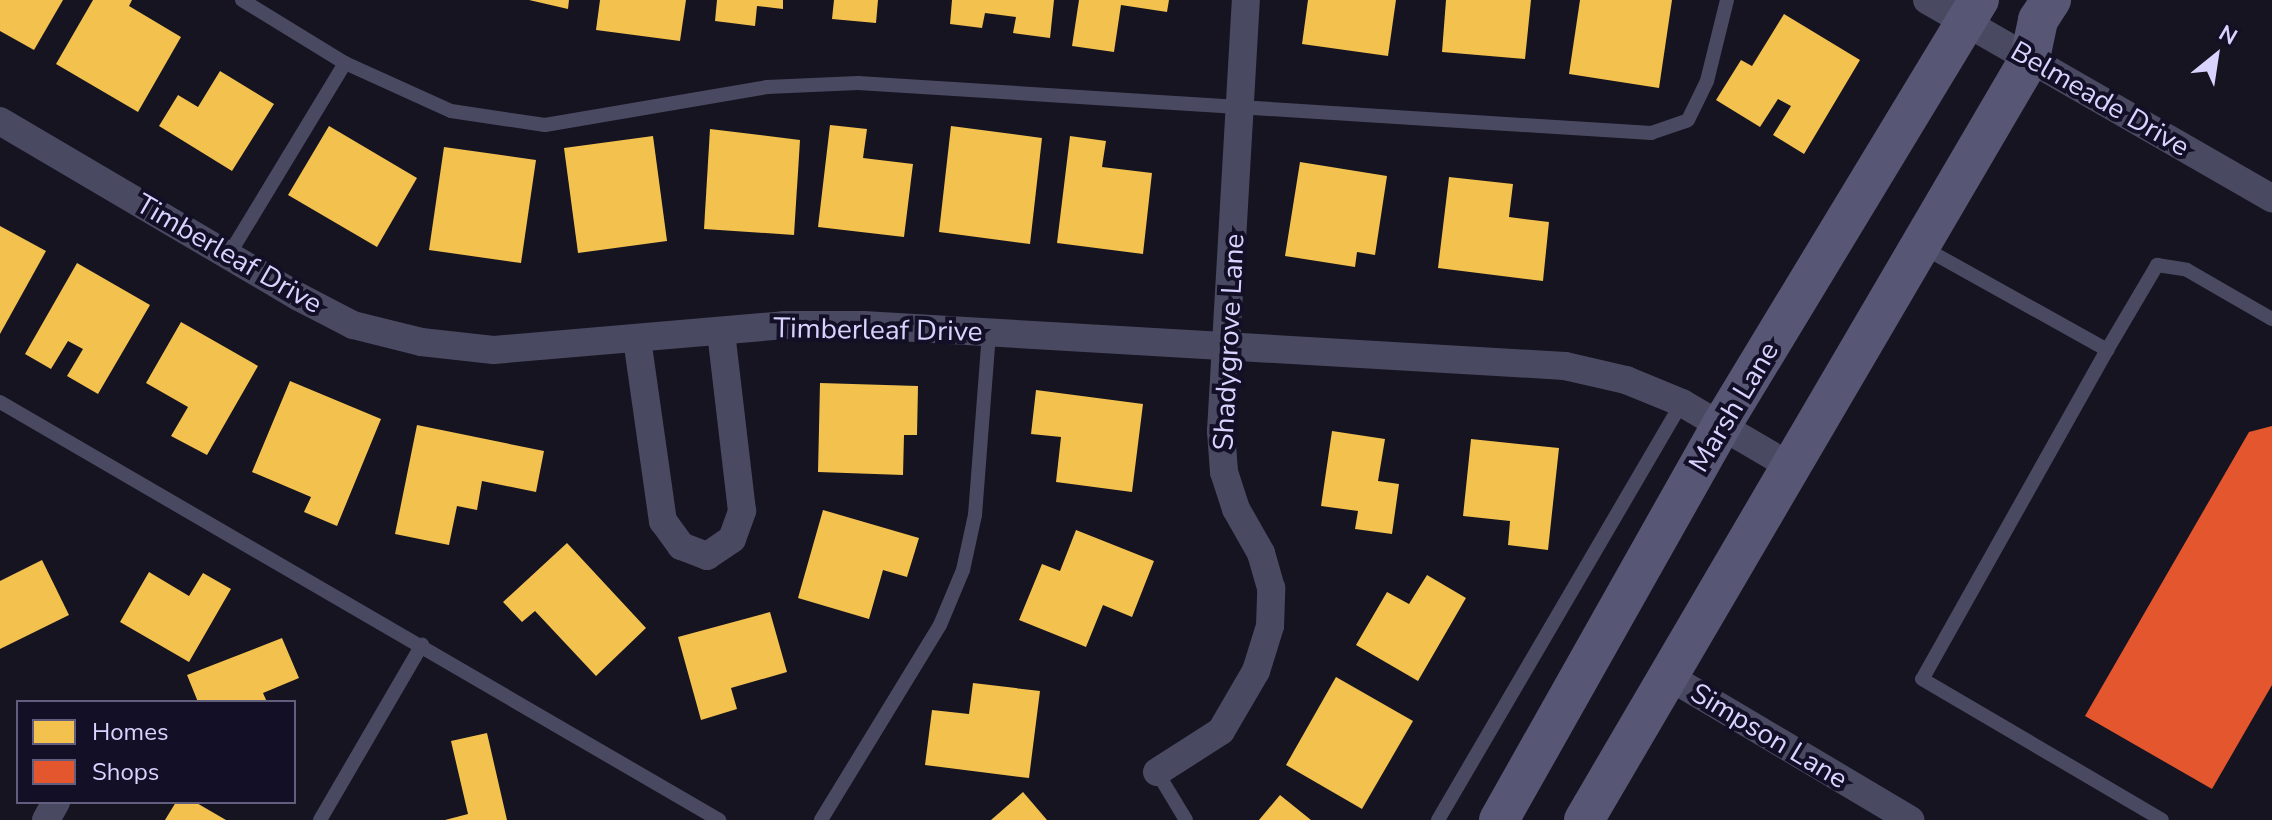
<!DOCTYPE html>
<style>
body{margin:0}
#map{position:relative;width:2272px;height:820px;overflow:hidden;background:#161421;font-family:"Nunito Sans",sans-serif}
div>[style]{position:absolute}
.homes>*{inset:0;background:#f2c14e}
.shops>*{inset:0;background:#e4572e}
.service>*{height:14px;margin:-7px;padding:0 7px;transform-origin:7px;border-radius:7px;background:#4a4962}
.minor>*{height:28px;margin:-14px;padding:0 14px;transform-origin:14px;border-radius:14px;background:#4a4962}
.secondary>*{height:40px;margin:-20px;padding:0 20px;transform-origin:20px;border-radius:20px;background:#575674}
span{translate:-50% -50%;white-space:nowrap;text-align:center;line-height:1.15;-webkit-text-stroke:8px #130f26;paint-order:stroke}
.street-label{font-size:28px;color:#d9d4ff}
.legend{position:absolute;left:16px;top:700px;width:280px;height:104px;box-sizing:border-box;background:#130f26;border:2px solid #625e7d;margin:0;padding:10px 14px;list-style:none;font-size:24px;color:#d9d4ff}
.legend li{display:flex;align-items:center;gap:16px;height:40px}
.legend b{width:40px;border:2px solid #625e7d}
.north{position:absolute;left:2176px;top:16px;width:80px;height:80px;-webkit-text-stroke:6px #130f26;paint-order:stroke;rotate:30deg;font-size:22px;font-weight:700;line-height:32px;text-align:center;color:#d9d4ff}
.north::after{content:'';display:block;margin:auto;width:28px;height:36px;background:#d9d4ff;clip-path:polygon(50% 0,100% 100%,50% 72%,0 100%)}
</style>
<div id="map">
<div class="homes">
<i style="clip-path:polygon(0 0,63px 0,34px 50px,0 31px)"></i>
<i style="clip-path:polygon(93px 0,132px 0,129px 6px,181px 37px,138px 112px,56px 64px)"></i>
<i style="clip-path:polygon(529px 0,569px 0,568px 9px)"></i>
<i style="clip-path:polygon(600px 0,686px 0,680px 41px,596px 30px)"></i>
<i style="clip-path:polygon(717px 0,783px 0,783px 9px,757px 6px,755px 26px,715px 21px)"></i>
<i style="clip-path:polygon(834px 0,878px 0,876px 23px,832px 19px)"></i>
<i style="clip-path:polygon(952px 0,1054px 0,1050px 38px,1013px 33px,1016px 17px,985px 13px,982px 28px,950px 24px)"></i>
<i style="clip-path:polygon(1079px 0,1169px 0,1167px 12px,1121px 5px,1114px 52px,1072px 46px)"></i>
<i style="clip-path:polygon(1308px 0,1396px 0,1388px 56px,1302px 44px)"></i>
<i style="clip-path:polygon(1446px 0,1531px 0,1525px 59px,1442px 52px)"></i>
<i style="clip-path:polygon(1580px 0,1672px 0,1659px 88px,1569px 74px)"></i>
<i style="clip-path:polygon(1784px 14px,1860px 60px,1804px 154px,1773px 135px,1791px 106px,1778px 99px,1760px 127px,1716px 100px,1741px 60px,1752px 66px)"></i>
<i style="clip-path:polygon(220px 71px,274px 104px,232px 171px,159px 126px,178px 95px,198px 107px)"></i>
<i style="clip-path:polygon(830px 125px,867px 129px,863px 158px,913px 164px,904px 237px,818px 227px)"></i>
<i style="clip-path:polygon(329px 126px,417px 178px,377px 247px,288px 195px)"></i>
<i style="clip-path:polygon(951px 126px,1042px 138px,1030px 244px,939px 232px)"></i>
<i style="clip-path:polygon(710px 129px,800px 140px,794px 235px,704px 229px)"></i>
<i style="clip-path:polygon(653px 136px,667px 241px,578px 253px,564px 148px)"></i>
<i style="clip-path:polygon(1070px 136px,1106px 141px,1102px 167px,1152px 173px,1143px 254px,1057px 243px)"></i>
<i style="clip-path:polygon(444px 147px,536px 160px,521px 263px,429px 250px)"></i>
<i style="clip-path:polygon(1300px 162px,1387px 176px,1375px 255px,1357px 252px,1355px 267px,1285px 256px)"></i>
<i style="clip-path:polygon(1449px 177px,1513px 184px,1509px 217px,1549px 222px,1543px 281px,1438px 268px)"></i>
<i style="clip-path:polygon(0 226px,46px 251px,0 334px)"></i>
<i style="clip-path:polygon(77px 263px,150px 305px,98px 394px,67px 376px,83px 349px,68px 341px,51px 369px,25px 354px)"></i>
<i style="clip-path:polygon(181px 322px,258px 366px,207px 455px,171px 436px,188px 407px,146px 383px)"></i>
<i style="clip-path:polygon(290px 381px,381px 419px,337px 526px,304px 512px,311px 497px,252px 472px)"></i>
<i style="clip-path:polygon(820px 383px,918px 386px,917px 435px,904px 435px,903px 475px,818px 472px)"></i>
<i style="clip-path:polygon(1036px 390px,1143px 404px,1132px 492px,1056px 482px,1061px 437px,1031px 434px)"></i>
<i style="clip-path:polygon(417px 425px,544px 451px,536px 492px,482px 481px,477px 510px,457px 506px,449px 545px,395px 534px)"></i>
<i style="clip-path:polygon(1332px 431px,1385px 439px,1378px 481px,1399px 484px,1392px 534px,1355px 529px,1358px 511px,1321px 506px)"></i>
<i style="clip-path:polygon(1471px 439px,1559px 448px,1548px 550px,1508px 545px,1510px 521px,1463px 516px)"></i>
<i style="clip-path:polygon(823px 510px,919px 538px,907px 577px,883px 570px,869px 619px,798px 598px)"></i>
<i style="clip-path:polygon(1076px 530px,1154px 561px,1132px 617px,1103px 605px,1086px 647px,1019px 620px,1042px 564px,1060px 571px)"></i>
<i style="clip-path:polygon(567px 543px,646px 628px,596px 676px,535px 611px,522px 622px,503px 602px)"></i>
<i style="clip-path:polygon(42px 560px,69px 615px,0 649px,0 581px)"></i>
<i style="clip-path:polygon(149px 572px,189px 596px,203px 573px,231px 589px,189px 662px,120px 622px)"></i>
<i style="clip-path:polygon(1427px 575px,1466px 598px,1418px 681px,1356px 645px,1387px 592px,1409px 604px)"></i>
<i style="clip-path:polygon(770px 612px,787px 672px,731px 688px,737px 709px,701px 720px,678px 637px)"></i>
<i style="clip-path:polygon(282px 638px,299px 678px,263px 693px,267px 702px,198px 702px,187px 675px)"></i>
<i style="clip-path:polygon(1336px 677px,1413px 721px,1362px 809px,1286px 765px)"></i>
<i style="clip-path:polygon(973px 683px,1040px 691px,1029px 778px,925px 765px,932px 710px,969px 714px)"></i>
<i style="clip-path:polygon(487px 733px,507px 820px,445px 820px,468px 814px,451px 741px)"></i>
<i style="clip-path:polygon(1023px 792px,1047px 820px,991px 820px)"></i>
<i style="clip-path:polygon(1280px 795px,1311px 820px,1259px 820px)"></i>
<i style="clip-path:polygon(176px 802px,195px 802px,226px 820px,165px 820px)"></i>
</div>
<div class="shops">
<i style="clip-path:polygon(2272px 426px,2272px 685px,2212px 789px,2085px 716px,2249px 432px)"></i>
</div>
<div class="service">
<i style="left:242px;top:0;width:121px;rotate:31.5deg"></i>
<i style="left:345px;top:63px;width:116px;rotate:24.4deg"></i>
<i style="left:451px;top:111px;width:95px;rotate:8.5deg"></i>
<i style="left:545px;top:125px;width:225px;rotate:-9.7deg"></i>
<i style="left:767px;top:87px;width:91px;rotate:-2.5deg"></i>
<i style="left:858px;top:83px;width:795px;rotate:3.61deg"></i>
<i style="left:1651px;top:133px;width:39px;rotate:-19deg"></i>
<i style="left:1688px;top:120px;width:43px;rotate:-64deg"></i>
<i style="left:1707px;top:81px;width:83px;rotate:-76.1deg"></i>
<i style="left:1924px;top:248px;width:210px;rotate:29.1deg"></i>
<i style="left:2107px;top:350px;width:99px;rotate:-59.5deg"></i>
<i style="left:2157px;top:265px;width:30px;rotate:9deg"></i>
<i style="left:2187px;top:270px;width:98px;rotate:30deg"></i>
<i style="left:230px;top:253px;width:222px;rotate:-58.8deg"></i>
<i style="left:2107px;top:350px;width:377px;rotate:119.3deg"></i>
<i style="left:1922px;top:679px;width:278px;rotate:30.4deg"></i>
<i style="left:0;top:402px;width:832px;rotate:30.17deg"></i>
<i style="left:1157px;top:772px;width:56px;rotate:58.9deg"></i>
<i style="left:320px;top:820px;width:203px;rotate:-59.8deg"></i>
<i style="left:821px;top:820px;width:228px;rotate:-58.6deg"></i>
<i style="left:940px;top:625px;width:60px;rotate:-67.3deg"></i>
<i style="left:963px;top:570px;width:56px;rotate:-77.7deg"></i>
<i style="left:975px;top:515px;width:184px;rotate:-85.6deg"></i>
<i style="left:1438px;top:820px;width:483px;rotate:-59.7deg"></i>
</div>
<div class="minor">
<i style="left:1927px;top:0;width:398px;rotate:29.9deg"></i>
<i style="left:0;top:121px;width:347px;rotate:30.5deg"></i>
<i style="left:299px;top:297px;width:61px;rotate:27.4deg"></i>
<i style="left:353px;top:325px;width:70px;rotate:14deg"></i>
<i style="left:421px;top:342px;width:73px;rotate:6.3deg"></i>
<i style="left:494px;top:350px;width:291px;rotate:-4.9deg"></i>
<i style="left:784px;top:325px;width:79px"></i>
<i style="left:863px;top:325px;width:703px;rotate:3.34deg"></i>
<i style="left:1565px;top:366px;width:63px;rotate:12.9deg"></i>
<i style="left:1626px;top:380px;width:61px;rotate:22.3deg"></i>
<i style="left:1682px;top:403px;width:125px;rotate:30.3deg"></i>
<i style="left:637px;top:339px;width:184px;rotate:81.9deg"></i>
<i style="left:663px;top:521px;width:31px;rotate:54deg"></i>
<i style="left:681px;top:546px;width:28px;rotate:21deg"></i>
<i style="left:707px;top:556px;width:30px;rotate:-34deg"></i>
<i style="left:732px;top:539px;width:30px;rotate:-70deg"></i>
<i style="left:742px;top:511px;width:180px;rotate:-96.7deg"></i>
<i style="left:1668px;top:676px;width:282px;rotate:30.7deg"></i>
<i style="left:1157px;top:772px;width:76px;rotate:-32.6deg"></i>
<i style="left:1221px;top:731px;width:69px;rotate:-59.7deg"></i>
<i style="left:1256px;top:671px;width:47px;rotate:-72.7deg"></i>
<i style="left:1270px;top:626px;width:38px;rotate:-88deg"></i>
<i style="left:1271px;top:588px;width:36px;rotate:-106deg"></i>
<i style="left:1261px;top:553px;width:51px;rotate:-119.6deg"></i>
<i style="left:1236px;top:509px;width:39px;rotate:-108deg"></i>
<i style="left:1224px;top:472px;width:41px;rotate:-94.2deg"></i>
<i style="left:1221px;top:431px;width:432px;rotate:-86.7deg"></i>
<i style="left:46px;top:820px;width:21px;rotate:-61deg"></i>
</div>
<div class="secondary">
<i style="left:1499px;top:820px;width:454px;rotate:-60.6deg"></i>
<i style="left:1722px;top:424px;width:496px;rotate:-58.8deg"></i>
<i style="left:1584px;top:820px;width:883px;rotate:-59.66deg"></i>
<i style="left:2030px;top:58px;width:39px;rotate:-78deg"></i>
<i style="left:2038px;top:20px;width:24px;rotate:-57deg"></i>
</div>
<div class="street-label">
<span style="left:2100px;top:99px;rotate:30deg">Belmeade Drive</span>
<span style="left:229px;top:254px;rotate:30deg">Timberleaf Drive</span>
<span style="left:878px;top:330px;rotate:1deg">Timberleaf Drive</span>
<span style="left:1229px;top:342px;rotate:-87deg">Shadygrove Lane</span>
<span style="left:1734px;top:407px;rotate:-59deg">Marsh Lane</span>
<span style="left:1769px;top:736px;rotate:31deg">Simpson Lane</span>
</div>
<ul class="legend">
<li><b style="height:22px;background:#f2c14e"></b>Homes</li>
<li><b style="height:22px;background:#e4572e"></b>Shops</li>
</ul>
<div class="north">N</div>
</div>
